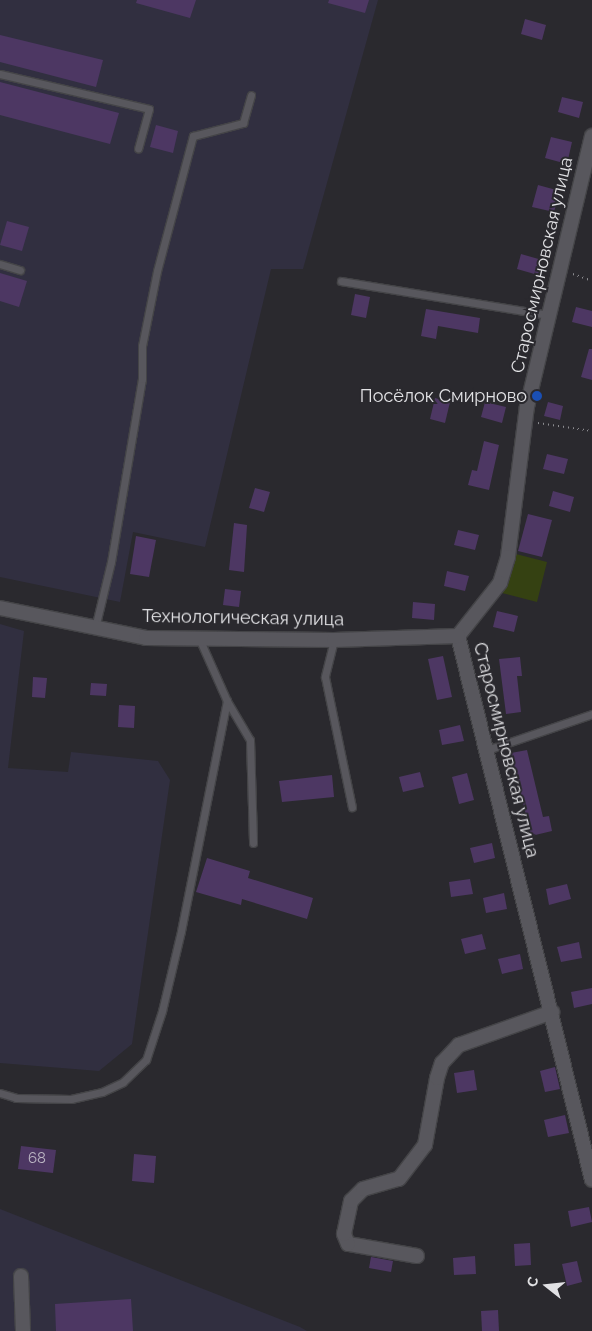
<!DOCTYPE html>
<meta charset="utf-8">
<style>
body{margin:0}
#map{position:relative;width:592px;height:1331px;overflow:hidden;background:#2a292e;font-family:Raleway,sans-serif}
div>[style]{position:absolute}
.commercial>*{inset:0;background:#312f40}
.green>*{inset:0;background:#354112}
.building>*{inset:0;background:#4d3763}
.path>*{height:2px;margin-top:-1px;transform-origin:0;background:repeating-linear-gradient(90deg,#8c8c90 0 1px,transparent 0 5px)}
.roads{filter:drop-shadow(1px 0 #444447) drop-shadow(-1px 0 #444447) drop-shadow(0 1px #444447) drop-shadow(0 -1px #444447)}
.lane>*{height:7px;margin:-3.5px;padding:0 3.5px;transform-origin:3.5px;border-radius:3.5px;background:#58575d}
.street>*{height:14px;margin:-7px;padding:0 7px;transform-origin:7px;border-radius:7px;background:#58575d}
.dots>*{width:14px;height:14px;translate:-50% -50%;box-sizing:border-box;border:2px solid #2a292e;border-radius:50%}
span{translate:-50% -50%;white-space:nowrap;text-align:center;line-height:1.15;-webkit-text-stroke:4px #2a292e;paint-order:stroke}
.number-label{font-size:15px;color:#bcb6c4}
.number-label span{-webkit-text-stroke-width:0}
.street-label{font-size:18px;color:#e1e1e4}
.poi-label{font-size:18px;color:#e1e1e4}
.right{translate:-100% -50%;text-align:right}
.north{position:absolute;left:522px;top:1261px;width:50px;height:50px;-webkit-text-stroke:4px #2a292e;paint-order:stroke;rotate:286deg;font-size:14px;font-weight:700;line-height:20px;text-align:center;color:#e1e1e4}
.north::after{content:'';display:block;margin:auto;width:18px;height:22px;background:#e1e1e4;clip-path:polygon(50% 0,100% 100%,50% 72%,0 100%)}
</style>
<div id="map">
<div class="commercial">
<i style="clip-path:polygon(0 0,378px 0,303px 269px,271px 269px,205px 547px,133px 532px,120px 602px,0 577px)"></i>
<i style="clip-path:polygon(0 624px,24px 631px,8px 768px,68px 772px,71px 752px,158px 761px,170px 780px,132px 1044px,99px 1071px,0 1063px)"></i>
<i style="clip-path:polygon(0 1209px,300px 1327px,307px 1331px,0 1331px)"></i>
</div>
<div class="green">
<i style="clip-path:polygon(512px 553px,547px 562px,537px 602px,502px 593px)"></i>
</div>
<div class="building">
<i style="clip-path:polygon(137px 0,196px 0,190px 18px,136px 3px)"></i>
<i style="clip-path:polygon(329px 0,369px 0,365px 13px,328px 3px)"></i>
<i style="clip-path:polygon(525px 19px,546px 25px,542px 40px,521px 34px)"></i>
<i style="clip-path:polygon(0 35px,103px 60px,96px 87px,0 62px)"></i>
<i style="clip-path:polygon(0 82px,119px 113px,110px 144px,0 115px)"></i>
<i style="clip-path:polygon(562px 97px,583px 102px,579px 118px,558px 112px)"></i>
<i style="clip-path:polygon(156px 125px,178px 131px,173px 153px,150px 147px)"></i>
<i style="clip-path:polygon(551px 137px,572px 142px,567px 164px,545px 158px)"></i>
<i style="clip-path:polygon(538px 185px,560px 191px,554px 212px,532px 207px)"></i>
<i style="clip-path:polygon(7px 221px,29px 227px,22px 251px,0 245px)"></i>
<i style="clip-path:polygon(521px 254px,542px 260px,538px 275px,517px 269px)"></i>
<i style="clip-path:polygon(0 273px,27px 281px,19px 307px,0 301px)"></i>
<i style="clip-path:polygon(355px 294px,370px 297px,366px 318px,351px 315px)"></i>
<i style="clip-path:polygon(576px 307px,592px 311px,592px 327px,572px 322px)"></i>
<i style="clip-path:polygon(426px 309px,480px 318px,478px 333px,438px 326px,436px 339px,421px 336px)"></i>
<i style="clip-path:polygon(589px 349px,592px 349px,592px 380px,581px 377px)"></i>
<i style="clip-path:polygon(435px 398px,450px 402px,445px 423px,430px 419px)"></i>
<i style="clip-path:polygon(485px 402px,506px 407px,502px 423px,481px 417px)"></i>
<i style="clip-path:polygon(548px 402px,563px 406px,560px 420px,544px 416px)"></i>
<i style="clip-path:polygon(484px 441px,499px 445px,489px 490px,468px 485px,472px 470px,477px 471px)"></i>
<i style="clip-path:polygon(547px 454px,568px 459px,564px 474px,543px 469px)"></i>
<i style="clip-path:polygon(255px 488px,270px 492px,264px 512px,249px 508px)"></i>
<i style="clip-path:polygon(553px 491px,574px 497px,570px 512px,549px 506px)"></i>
<i style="clip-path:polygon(528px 514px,552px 520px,542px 557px,518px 551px)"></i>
<i style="clip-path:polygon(234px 523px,247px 525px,244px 572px,229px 570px)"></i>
<i style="clip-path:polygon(458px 530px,479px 535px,475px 550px,454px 545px)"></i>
<i style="clip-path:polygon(136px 536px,156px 540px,149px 577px,130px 574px)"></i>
<i style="clip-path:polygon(447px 571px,469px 576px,465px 591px,444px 586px)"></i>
<i style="clip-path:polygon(225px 589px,241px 591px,239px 607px,223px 605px)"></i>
<i style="clip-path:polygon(413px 602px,435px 604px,434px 620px,412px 618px)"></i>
<i style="clip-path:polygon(497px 611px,518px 616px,514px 632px,493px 627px)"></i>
<i style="clip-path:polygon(443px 656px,452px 697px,437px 700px,428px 659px)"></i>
<i style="clip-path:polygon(520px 657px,522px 676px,517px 676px,521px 712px,506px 714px,499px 659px)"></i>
<i style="clip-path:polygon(33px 677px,47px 678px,45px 698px,32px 697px)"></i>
<i style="clip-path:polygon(91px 683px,107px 684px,106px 696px,90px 695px)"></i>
<i style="clip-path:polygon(119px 705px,135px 706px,134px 728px,118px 727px)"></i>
<i style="clip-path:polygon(460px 725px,464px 741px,442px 745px,439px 730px)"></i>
<i style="clip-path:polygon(527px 750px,543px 817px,549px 816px,552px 831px,531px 836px,511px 753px)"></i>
<i style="clip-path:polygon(420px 772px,424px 787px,403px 792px,399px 777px)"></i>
<i style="clip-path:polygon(467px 773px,474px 800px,459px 804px,452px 777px)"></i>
<i style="clip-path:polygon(332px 775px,334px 797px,282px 802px,279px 781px)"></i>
<i style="clip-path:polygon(492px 843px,495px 858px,474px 863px,470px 848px)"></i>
<i style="clip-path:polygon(207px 858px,250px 871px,248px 878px,313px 898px,307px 919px,242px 899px,241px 905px,196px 892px)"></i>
<i style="clip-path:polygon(470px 879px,473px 894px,451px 897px,449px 882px)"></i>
<i style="clip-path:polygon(567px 884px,571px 899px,549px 905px,546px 889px)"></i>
<i style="clip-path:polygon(504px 893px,507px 909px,486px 913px,483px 898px)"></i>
<i style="clip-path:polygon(482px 934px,486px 949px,465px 954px,461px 939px)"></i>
<i style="clip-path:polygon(579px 942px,582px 958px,561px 962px,557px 947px)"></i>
<i style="clip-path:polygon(520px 954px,523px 969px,502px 974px,498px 959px)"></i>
<i style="clip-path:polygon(592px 988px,592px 1004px,574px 1008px,571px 992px)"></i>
<i style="clip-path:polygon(555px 1067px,560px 1089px,545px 1092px,540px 1071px)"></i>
<i style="clip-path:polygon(474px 1070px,477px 1090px,457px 1093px,454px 1073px)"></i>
<i style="clip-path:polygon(565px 1115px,569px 1133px,548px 1137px,544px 1120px)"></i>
<i style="clip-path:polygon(21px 1146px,56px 1150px,53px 1173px,18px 1169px)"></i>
<i style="clip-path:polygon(134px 1154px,156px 1156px,154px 1183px,132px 1181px)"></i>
<i style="clip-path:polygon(589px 1207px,592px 1222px,571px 1227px,568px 1211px)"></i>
<i style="clip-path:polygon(530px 1243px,531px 1265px,515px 1266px,514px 1244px)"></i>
<i style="clip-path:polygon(475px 1256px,476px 1274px,454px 1275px,453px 1258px)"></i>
<i style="clip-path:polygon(371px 1257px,393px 1261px,391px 1272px,369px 1268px)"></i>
<i style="clip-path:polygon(577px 1261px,582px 1282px,567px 1286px,562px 1264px)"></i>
<i style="clip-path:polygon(131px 1299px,133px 1331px,56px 1331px,55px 1304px)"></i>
<i style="clip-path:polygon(498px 1310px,499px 1331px,482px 1331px,481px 1311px)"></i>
</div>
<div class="path">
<i style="left:573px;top:274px;width:20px;rotate:20deg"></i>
<i style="left:538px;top:423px;width:55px;rotate:8.4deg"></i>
</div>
<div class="roads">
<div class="lane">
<i style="left:0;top:74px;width:153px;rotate:13.2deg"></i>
<i style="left:149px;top:109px;width:41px;rotate:105.4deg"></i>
<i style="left:0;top:264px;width:21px;rotate:17deg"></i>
<i style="left:341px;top:281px;width:210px;rotate:9.3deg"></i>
<i style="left:95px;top:628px;width:68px;rotate:-76.4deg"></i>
<i style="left:111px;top:562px;width:186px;rotate:-80.4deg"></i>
<i style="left:142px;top:379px;width:33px;rotate:-90deg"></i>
<i style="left:142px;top:346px;width:76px;rotate:-78.7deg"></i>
<i style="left:157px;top:271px;width:140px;rotate:-75.1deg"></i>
<i style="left:193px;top:136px;width:52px;rotate:-14.6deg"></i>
<i style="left:243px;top:123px;width:29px;rotate:-74deg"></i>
<i style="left:334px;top:640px;width:38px;rotate:104deg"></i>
<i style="left:325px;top:677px;width:133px;rotate:78.3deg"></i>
<i style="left:227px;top:701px;width:45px;rotate:59.5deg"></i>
<i style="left:250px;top:740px;width:103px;rotate:88.3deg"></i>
<i style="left:487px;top:750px;width:111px;rotate:-18.9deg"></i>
<i style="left:0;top:1093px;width:17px;rotate:17deg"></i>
<i style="left:16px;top:1098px;width:55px;rotate:1deg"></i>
<i style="left:71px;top:1099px;width:32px;rotate:-13deg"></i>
<i style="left:102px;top:1092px;width:23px;rotate:-25deg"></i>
<i style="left:123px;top:1082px;width:32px;rotate:-44deg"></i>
<i style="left:146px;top:1060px;width:52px;rotate:-71.9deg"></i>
<i style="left:162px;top:1011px;width:82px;rotate:-76.6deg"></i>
<i style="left:181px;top:931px;width:235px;rotate:-78.7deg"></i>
<i style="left:227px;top:701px;width:69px;rotate:-114deg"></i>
</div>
<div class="street">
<i style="left:592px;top:136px;width:278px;rotate:103.5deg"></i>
<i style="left:527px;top:406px;width:152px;rotate:97.2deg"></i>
<i style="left:508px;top:557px;width:27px;rotate:107deg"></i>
<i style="left:500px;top:583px;width:68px;rotate:128.4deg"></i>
<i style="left:458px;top:636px;width:560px;rotate:76.16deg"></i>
<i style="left:0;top:608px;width:149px;rotate:11.6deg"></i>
<i style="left:146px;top:638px;width:188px;rotate:0.6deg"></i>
<i style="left:334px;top:640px;width:124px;rotate:-1.8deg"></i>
<i style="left:417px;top:1256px;width:70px;rotate:-170.1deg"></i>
<i style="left:348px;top:1244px;width:11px;rotate:-112deg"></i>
<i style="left:344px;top:1234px;width:34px;rotate:-78deg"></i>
<i style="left:351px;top:1201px;width:17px;rotate:-45deg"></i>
<i style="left:363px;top:1189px;width:37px;rotate:-16deg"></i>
<i style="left:399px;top:1179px;width:43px;rotate:-52.6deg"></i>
<i style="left:425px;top:1145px;width:68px;rotate:-79.8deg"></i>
<i style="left:437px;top:1078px;width:16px;rotate:-72deg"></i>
<i style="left:442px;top:1063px;width:25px;rotate:-47deg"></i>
<i style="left:459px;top:1045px;width:99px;rotate:-19.5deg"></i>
<i style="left:21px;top:1276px;width:55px;rotate:87.9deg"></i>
</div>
</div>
<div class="dots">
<i style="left:537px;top:396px;background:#1a4fb4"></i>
</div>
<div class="number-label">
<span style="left:37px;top:1159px">68</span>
</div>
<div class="street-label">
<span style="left:542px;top:265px;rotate:-77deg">Старосмирновская улица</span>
<span style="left:243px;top:618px;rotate:1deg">Технологическая улица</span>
<span style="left:506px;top:750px;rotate:76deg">Старосмирновская улица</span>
</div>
<div class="poi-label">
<span class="right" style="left:527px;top:396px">Посёлок Смирново</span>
</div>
<div class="north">С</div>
</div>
